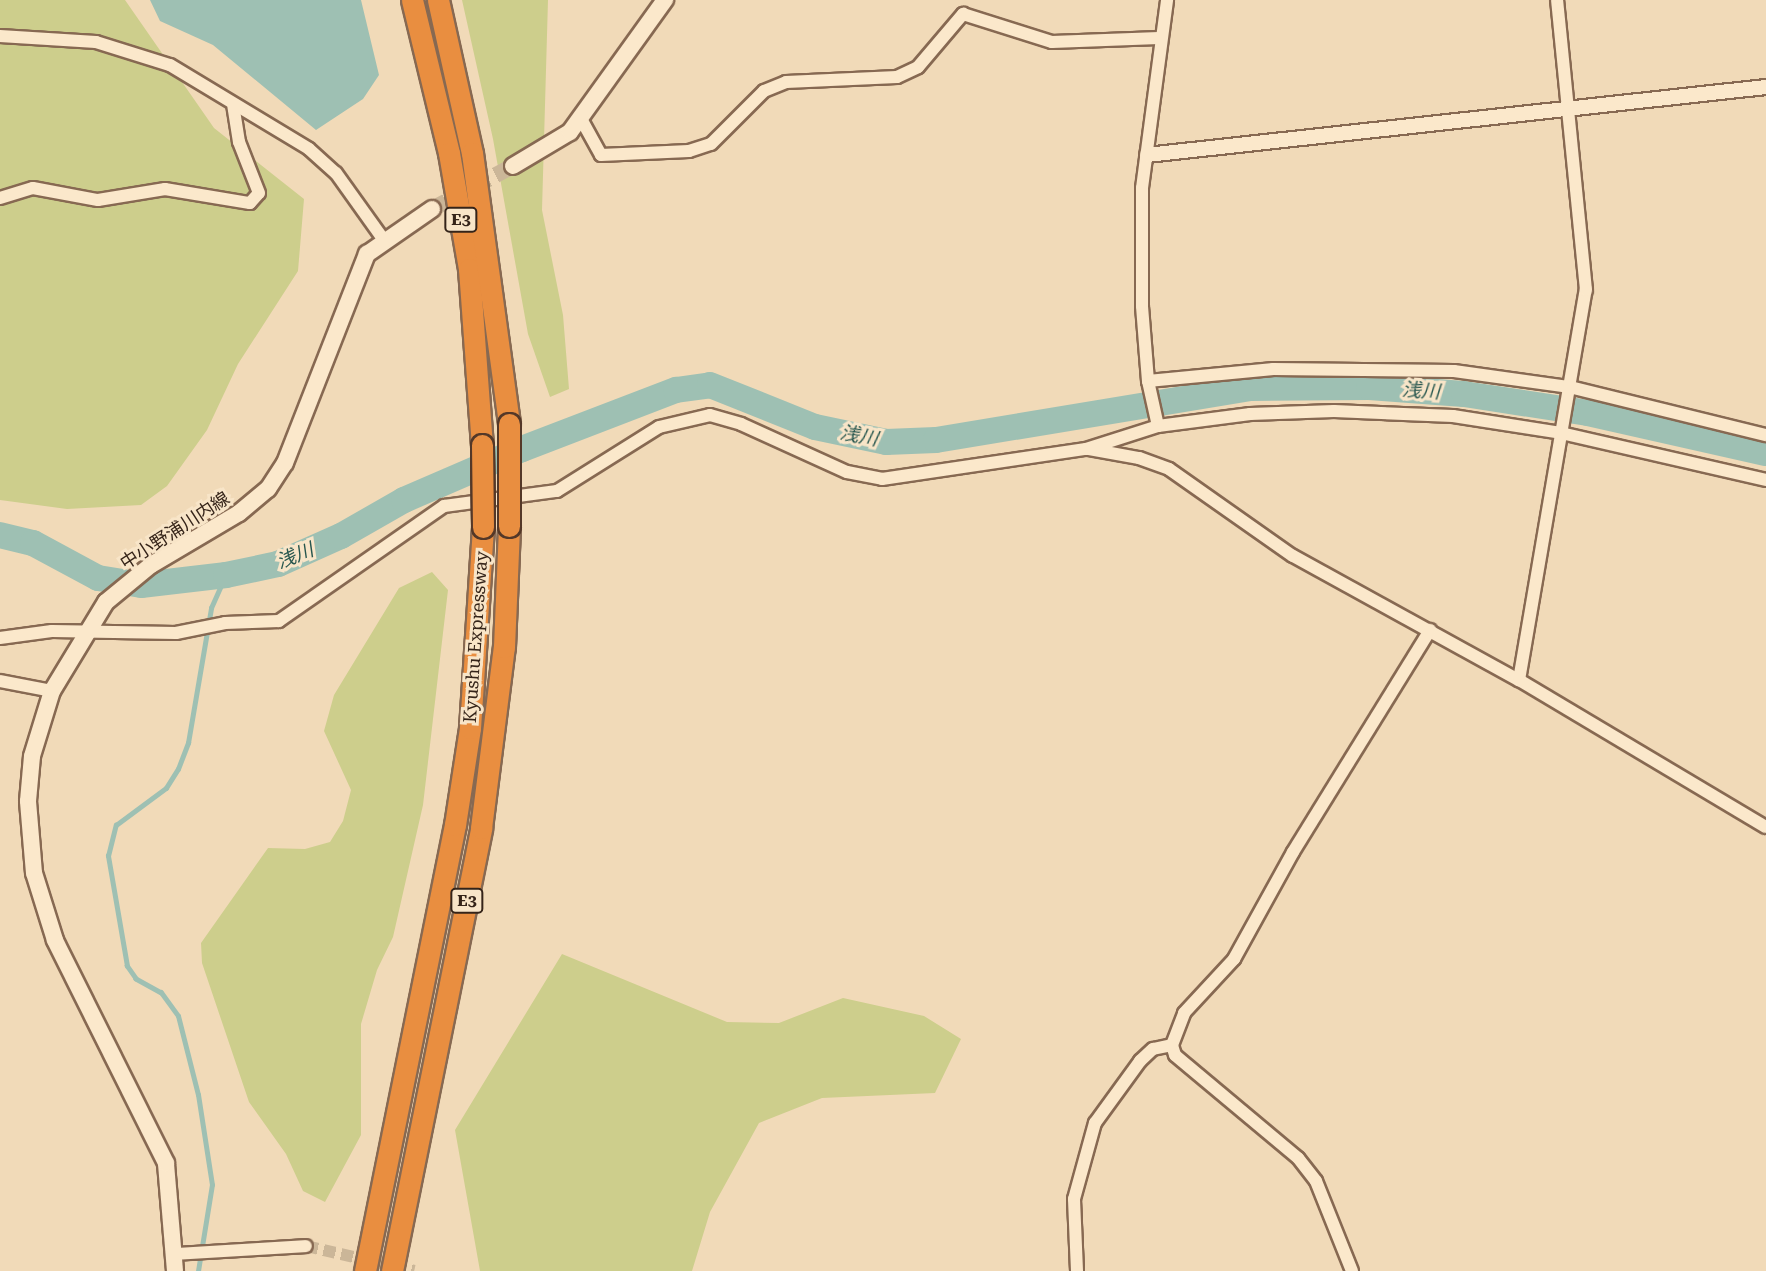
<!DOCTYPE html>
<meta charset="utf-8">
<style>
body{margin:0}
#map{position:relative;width:1766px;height:1271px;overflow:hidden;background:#f1dab8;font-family:"Roboto Serif","Noto Sans JP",serif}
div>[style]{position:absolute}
.green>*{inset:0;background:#cdce8c}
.water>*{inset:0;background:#9ec0b3}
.stream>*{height:4.5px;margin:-2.25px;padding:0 2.25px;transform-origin:2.25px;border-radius:2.25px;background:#9ec0b3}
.river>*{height:26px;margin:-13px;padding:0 13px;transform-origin:13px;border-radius:13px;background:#9ec0b3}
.minor-tunnel>*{height:12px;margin-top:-6px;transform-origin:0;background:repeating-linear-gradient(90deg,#cbb698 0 12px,transparent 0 18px)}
.secondary-tunnel>*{height:16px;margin-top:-8px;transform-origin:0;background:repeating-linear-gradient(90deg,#cbb698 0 16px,transparent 0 24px)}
.roads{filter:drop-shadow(2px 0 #876952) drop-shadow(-2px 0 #876952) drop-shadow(0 2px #876952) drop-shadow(0 -2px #876952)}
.minor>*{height:12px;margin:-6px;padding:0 6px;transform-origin:6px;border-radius:6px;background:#fbe8cb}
.tertiary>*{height:14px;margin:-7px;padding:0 7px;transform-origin:7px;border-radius:7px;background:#fbe8cb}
.secondary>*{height:16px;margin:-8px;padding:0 8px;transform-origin:8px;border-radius:8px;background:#fbe8cb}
.motorway>*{height:21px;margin:-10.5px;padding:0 10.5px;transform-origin:10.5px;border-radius:10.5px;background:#e98e40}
.bridges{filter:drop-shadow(2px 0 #543828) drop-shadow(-2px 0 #543828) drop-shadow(0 2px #543828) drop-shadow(0 -2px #543828)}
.motorway-bridge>*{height:21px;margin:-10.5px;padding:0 10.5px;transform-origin:10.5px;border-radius:10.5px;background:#e98e40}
span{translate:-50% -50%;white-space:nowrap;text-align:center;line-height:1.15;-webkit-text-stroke:6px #f8e5c8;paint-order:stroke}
.shield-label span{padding:2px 5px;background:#f8e5c8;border:2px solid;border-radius:5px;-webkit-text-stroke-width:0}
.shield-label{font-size:16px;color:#352419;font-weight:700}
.street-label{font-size:18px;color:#352419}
.water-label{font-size:19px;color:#27564e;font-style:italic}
</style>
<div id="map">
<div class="green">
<i style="clip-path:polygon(0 0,125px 0,214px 128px,304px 199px,298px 271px,238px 364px,207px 430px,167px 486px,141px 505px,67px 509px,0 500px)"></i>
<i style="clip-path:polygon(462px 0,548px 0,542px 210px,563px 315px,569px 389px,550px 397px,528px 334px,493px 139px)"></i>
<i style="clip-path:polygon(432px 572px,448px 590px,423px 805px,393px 937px,377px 970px,361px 1024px,361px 1135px,325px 1202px,303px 1191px,286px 1154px,249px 1102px,202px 963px,201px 943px,268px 848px,305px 849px,330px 842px,343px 821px,351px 790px,324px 731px,334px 695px,399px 588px)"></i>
<i style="clip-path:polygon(562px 954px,727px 1022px,779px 1023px,843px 998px,924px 1016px,961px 1039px,935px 1093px,822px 1098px,759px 1123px,710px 1212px,692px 1271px,480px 1271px,455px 1130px)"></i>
</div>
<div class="water">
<i style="clip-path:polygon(150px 0,361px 0,379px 75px,363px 99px,316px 130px,213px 45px,160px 21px)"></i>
</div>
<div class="stream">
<i style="left:198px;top:1271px;width:87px;rotate:-80.8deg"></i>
<i style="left:212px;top:1185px;width:91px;rotate:-98.8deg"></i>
<i style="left:198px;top:1095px;width:81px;rotate:-104.2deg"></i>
<i style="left:178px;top:1016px;width:29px;rotate:-126deg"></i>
<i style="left:161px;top:993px;width:29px;rotate:-151deg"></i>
<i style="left:136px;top:979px;width:16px;rotate:-125deg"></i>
<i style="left:127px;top:966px;width:112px;rotate:-99.8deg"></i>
<i style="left:108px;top:856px;width:32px;rotate:-76deg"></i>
<i style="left:116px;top:825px;width:62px;rotate:-36.5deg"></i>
<i style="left:166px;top:788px;width:22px;rotate:-58deg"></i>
<i style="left:178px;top:769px;width:28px;rotate:-69deg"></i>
<i style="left:188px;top:743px;width:137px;rotate:-80.3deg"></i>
<i style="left:211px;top:608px;width:36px;rotate:-66deg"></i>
</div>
<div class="river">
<i style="left:0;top:535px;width:34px;rotate:14deg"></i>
<i style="left:33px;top:543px;width:74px;rotate:28.3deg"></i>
<i style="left:98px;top:578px;width:44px;rotate:9.2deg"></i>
<i style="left:141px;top:585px;width:86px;rotate:-6.7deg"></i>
<i style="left:226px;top:575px;width:53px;rotate:-11.9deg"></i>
<i style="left:278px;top:564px;width:69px;rotate:-24deg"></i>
<i style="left:341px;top:536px;width:73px;rotate:-29.7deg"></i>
<i style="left:404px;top:500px;width:129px;rotate:-23.4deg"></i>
<i style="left:522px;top:449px;width:165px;rotate:-21deg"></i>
<i style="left:676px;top:390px;width:34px;rotate:-8deg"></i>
<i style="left:710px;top:385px;width:113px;rotate:21.8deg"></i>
<i style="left:815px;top:427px;width:73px;rotate:11.9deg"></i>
<i style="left:886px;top:442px;width:50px;rotate:-2.3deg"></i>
<i style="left:936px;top:440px;width:319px;rotate:-9.4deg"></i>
<i style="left:1251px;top:388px;width:118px;rotate:-0.5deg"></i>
<i style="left:1369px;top:387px;width:95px;rotate:4.2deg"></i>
<i style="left:1464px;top:394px;width:125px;rotate:8.7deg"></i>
<i style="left:1588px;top:413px;width:182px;rotate:12.7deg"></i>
</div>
<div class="minor-tunnel">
<i style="left:306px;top:1246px;width:111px;rotate:13deg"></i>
</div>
<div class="secondary-tunnel">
<i style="left:432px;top:209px;width:92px;rotate:-28deg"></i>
</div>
<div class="roads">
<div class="minor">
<i style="left:0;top:36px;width:96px;rotate:3.6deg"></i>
<i style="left:96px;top:42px;width:77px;rotate:17.3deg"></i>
<i style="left:170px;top:65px;width:162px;rotate:31.1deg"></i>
<i style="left:309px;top:149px;width:36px;rotate:42deg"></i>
<i style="left:336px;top:173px;width:81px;rotate:54.5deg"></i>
<i style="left:580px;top:117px;width:43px;rotate:61.1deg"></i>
<i style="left:601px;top:155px;width:88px;rotate:-2.6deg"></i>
<i style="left:689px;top:151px;width:23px;rotate:-18deg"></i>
<i style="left:711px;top:144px;width:75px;rotate:-45deg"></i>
<i style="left:764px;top:91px;width:24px;rotate:-22deg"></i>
<i style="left:786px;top:82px;width:111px;rotate:-2.6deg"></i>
<i style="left:897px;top:77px;width:23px;rotate:-25deg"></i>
<i style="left:918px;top:67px;width:70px;rotate:-49.7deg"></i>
<i style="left:963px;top:14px;width:93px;rotate:17.5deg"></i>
<i style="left:1052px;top:42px;width:107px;rotate:-2.1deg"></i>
<i style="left:0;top:198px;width:34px;rotate:-17deg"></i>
<i style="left:33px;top:188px;width:66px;rotate:10.5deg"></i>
<i style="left:98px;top:200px;width:68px;rotate:-9.3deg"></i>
<i style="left:165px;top:189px;width:86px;rotate:9.4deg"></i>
<i style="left:250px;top:203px;width:13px;rotate:-48deg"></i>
<i style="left:259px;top:193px;width:55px;rotate:-111.4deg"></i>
<i style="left:239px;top:142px;width:36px;rotate:-99deg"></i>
<i style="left:1148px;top:381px;width:126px;rotate:-5.5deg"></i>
<i style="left:1273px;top:369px;width:181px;rotate:0.6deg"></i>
<i style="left:1454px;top:371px;width:117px;rotate:7.9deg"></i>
<i style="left:1570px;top:387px;width:202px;rotate:13.8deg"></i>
<i style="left:1158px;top:426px;width:46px;rotate:-102.5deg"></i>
<i style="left:1148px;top:381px;width:75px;rotate:-94.6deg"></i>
<i style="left:1142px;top:306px;width:118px;rotate:-90deg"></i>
<i style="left:1142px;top:188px;width:190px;rotate:-82.4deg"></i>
<i style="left:1089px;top:449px;width:51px;rotate:10.2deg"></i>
<i style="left:1139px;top:458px;width:32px;rotate:20deg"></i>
<i style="left:1169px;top:469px;width:151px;rotate:35.1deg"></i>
<i style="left:1293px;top:556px;width:258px;rotate:28.8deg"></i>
<i style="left:1519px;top:680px;width:287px;rotate:30.8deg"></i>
<i style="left:0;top:638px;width:52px;rotate:-7.7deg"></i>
<i style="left:52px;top:631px;width:124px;rotate:0.9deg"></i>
<i style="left:176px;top:633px;width:50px;rotate:-11.5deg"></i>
<i style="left:225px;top:623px;width:54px;rotate:-2.1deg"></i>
<i style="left:279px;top:621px;width:201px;rotate:-34.9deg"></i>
<i style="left:444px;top:506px;width:114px;rotate:-7.6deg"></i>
<i style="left:557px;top:491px;width:120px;rotate:-32.1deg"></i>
<i style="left:659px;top:427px;width:52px;rotate:-13.2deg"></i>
<i style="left:710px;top:415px;width:32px;rotate:16deg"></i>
<i style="left:741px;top:424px;width:116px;rotate:24.4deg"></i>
<i style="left:847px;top:472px;width:36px;rotate:11deg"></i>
<i style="left:882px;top:479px;width:206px;rotate:-8.4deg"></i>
<i style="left:1086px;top:449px;width:76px;rotate:-17.7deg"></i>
<i style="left:1158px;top:426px;width:93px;rotate:-7.4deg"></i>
<i style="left:1250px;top:414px;width:84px;rotate:-2deg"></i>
<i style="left:1334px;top:411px;width:119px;rotate:2.4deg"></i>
<i style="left:1453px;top:416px;width:109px;rotate:8.9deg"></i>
<i style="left:1561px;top:433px;width:210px;rotate:12.9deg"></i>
<i style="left:1519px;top:680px;width:396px;rotate:-80.3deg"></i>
<i style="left:1586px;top:290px;width:291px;rotate:-95.7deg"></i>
<i style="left:0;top:681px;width:53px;rotate:10.9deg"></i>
<i style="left:175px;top:1254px;width:131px;rotate:-3.5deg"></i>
<i style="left:1077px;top:1271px;width:72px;rotate:-92.4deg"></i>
<i style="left:1074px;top:1199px;width:79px;rotate:-74.6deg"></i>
<i style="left:1095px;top:1123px;width:77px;rotate:-54deg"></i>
<i style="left:1140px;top:1061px;width:18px;rotate:-43deg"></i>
<i style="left:1153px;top:1049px;width:19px;rotate:-12deg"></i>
<i style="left:1352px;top:1271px;width:97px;rotate:-111.8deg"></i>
<i style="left:1316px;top:1181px;width:29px;rotate:-128deg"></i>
<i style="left:1298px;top:1158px;width:160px;rotate:-140.1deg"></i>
<i style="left:1175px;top:1055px;width:10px;rotate:-107deg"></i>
<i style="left:1172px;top:1045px;width:34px;rotate:-69deg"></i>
<i style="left:1184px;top:1013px;width:74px;rotate:-47.2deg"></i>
<i style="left:1234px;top:959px;width:122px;rotate:-61.1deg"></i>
<i style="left:1293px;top:852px;width:261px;rotate:-58.3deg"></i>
</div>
<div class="tertiary">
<i style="left:1147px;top:155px;width:623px;rotate:-6.27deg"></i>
</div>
<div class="secondary">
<i style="left:513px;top:166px;width:66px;rotate:-30.8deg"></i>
<i style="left:570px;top:132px;width:163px;rotate:-54.3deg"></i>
<i style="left:175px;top:1271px;width:108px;rotate:-94.8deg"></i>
<i style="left:166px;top:1163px;width:249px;rotate:-116.5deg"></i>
<i style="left:55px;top:940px;width:70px;rotate:-107.4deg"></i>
<i style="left:34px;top:873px;width:72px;rotate:-94.8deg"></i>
<i style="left:28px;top:801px;width:45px;rotate:-84.9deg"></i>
<i style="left:32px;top:756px;width:68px;rotate:-72.9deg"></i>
<i style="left:52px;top:691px;width:104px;rotate:-58.8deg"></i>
<i style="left:106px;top:602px;width:58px;rotate:-39.4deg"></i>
<i style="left:151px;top:565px;width:102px;rotate:-30.6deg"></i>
<i style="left:239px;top:513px;width:38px;rotate:-40deg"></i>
<i style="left:268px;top:489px;width:31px;rotate:-57deg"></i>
<i style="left:285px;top:463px;width:225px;rotate:-68.6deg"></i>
<i style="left:367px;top:254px;width:79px;rotate:-34.7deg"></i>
</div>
<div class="motorway">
<i style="left:412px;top:0;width:157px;rotate:76.4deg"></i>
<i style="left:449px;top:153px;width:118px;rotate:80.2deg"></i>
<i style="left:469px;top:269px;width:176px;rotate:85.8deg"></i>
<i style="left:438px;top:0;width:157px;rotate:77.5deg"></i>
<i style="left:472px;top:153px;width:274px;rotate:82.2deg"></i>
<i style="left:365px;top:1271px;width:455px;rotate:-78.6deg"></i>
<i style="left:455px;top:825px;width:98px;rotate:-81.2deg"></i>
<i style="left:470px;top:728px;width:201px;rotate:-86.3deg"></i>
<i style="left:392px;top:1271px;width:452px;rotate:-78.6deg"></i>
<i style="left:481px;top:828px;width:182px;rotate:-82.8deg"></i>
<i style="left:504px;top:647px;width:121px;rotate:-87.6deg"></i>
</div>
</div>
<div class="bridges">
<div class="motorway-bridge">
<i style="left:509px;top:424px;width:102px;rotate:90deg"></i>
<i style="left:482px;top:445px;width:82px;rotate:89.3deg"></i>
</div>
</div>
<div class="shield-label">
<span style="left:461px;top:220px">E3</span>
<span style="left:467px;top:901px">E3</span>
</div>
<div class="street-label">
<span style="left:175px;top:531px;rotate:-33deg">中小野浦川内線</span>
<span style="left:476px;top:637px;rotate:-86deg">Kyushu Expressway</span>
</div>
<div class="water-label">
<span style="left:1421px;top:391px;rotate:4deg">浅川</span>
<span style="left:859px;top:436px;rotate:11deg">浅川</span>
<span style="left:295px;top:556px;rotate:-22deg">浅川</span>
</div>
</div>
